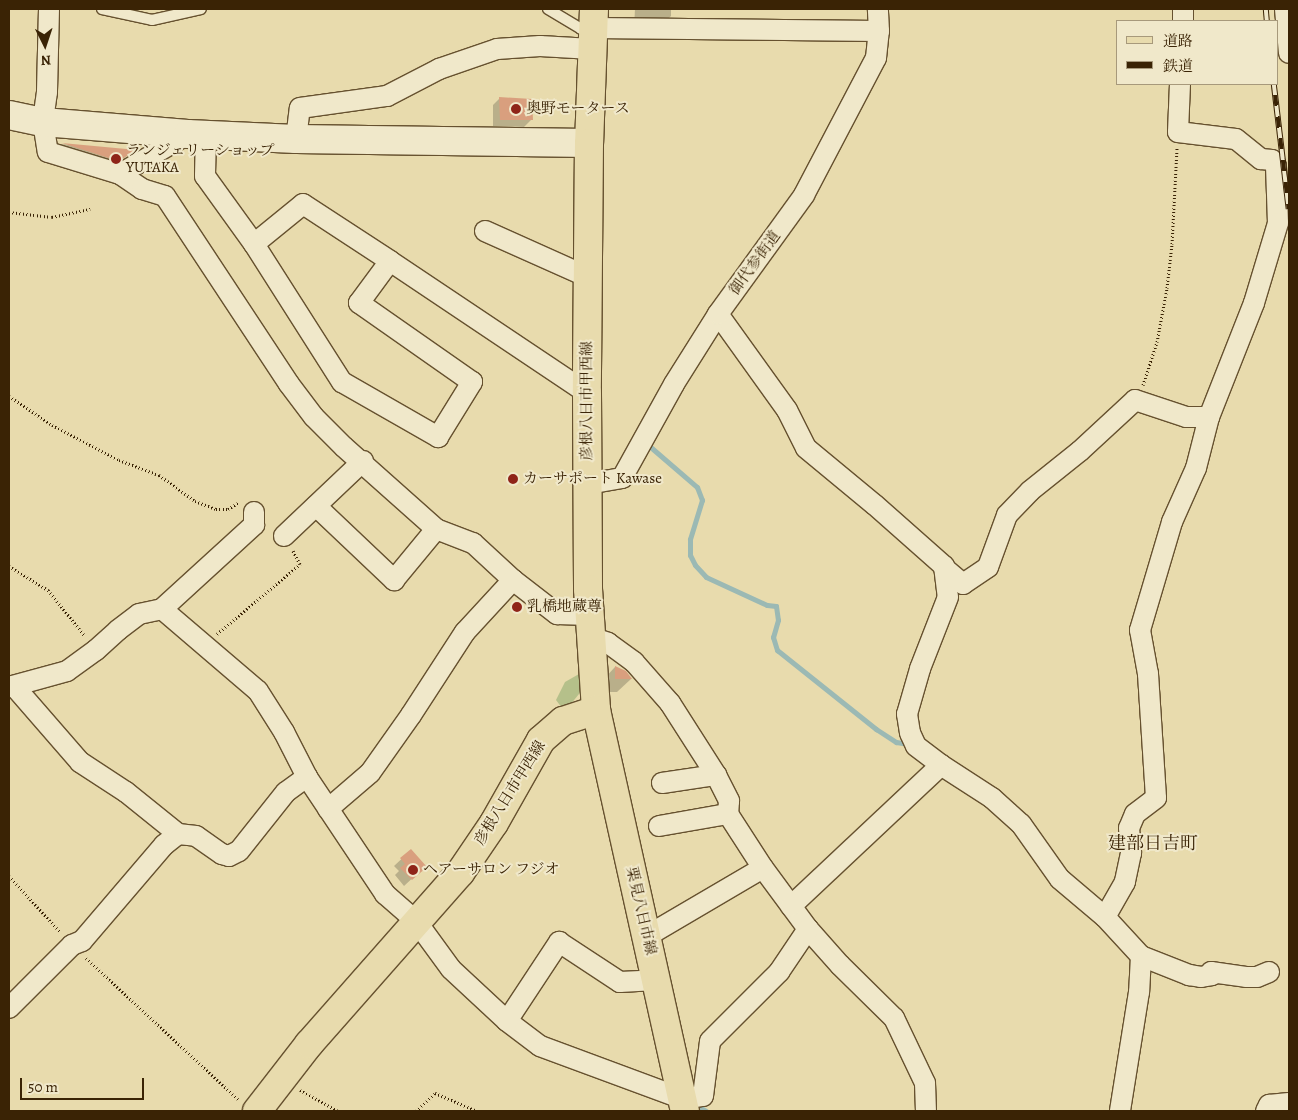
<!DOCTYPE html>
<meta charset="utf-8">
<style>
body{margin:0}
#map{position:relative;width:1298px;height:1120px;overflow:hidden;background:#e8dbad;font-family:Alegreya,"Noto Serif JP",serif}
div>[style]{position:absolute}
.green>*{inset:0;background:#b5c08a}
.shadow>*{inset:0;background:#0003}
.stream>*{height:5px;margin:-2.5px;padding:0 2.5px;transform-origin:2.5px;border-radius:2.5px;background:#9bb9b4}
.building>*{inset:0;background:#d99f7e}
.path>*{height:3px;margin-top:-1.5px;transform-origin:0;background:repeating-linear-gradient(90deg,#3a2305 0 1px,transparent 0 3.5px)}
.roads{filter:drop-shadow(1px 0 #66512f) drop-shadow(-1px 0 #66512f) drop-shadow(0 1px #66512f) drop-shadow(0 -1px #66512f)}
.lane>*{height:10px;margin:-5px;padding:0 5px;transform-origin:5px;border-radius:5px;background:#f0e8ca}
.street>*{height:20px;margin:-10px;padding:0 10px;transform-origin:10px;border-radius:10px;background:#f0e8ca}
.secondary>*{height:28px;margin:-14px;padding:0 14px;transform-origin:14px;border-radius:14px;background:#f0e8ca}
.primary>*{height:28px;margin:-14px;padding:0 14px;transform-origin:14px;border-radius:14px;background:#e8dbad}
.rail>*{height:5.5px;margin-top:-2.75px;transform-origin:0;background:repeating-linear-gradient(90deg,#f0e8ca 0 11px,#3a2305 0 22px);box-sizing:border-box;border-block:1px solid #3a2305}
.dots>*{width:14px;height:14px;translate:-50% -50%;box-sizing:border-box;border:2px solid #f0e8ca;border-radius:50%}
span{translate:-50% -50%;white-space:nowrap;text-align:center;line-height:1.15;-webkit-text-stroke:4px #f0e8ca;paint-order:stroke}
.poi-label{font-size:15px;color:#3a2305}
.left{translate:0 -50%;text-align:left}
.street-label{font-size:15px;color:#3a2305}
.quarter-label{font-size:18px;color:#3a2305}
.frame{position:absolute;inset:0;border:10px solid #3a2305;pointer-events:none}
.legend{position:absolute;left:1116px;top:20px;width:162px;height:65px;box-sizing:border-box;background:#f0e8ca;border:1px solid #a7997b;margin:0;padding:6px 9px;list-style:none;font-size:15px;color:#3a2305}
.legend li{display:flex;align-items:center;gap:10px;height:25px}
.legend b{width:25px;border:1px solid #a7997b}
.north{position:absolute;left:20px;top:20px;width:50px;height:50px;-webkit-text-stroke:4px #f0e8ca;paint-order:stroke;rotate:176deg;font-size:14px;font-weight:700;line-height:20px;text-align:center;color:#3a2305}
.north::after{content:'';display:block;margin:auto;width:18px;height:22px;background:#3a2305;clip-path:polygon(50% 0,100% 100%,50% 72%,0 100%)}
.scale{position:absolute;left:20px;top:1078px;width:124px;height:22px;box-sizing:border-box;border:2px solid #3a2305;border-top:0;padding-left:6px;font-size:15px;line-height:18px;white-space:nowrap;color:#3a2305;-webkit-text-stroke:4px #f0e8ca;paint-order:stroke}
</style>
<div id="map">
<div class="green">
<i style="clip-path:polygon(579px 674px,582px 687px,579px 694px,570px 705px,562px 708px,556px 700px,565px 682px)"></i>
</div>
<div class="shadow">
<i style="clip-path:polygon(635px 9px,671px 9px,671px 16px,660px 27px,634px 27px)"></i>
<i style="clip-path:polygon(500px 98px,531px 120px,524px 127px,493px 126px,493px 105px)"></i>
<i style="clip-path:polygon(62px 144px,134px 151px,111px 167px,57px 150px)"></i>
<i style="clip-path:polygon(615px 667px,631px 679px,617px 692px,602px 692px,602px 681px)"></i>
<i style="clip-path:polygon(410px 851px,418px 873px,404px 886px,395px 875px,399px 871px,394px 866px)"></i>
</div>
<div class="stream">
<i style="left:647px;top:444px;width:66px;rotate:40.7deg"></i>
<i style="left:697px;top:487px;width:14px;rotate:69deg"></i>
<i style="left:702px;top:500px;width:41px;rotate:107.1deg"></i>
<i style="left:690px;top:539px;width:16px;rotate:90deg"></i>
<i style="left:690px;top:555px;width:11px;rotate:63deg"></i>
<i style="left:695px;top:565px;width:16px;rotate:47deg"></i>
<i style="left:706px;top:577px;width:67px;rotate:24.7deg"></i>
<i style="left:767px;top:605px;width:9px;rotate:6deg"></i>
<i style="left:776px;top:606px;width:14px;rotate:82deg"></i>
<i style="left:778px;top:620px;width:18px;rotate:106deg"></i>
<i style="left:773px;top:637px;width:14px;rotate:73deg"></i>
<i style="left:777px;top:650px;width:127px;rotate:38.6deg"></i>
<i style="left:876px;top:729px;width:24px;rotate:33deg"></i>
<i style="left:896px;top:742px;width:13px;rotate:9deg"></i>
<i style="left:699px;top:1107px;width:8px;rotate:30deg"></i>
</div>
<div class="building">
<i style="clip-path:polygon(499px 97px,532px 99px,533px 120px,500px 120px)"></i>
<i style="clip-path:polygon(62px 143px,137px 150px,118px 161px)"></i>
<i style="clip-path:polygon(615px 666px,626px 671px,632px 679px,615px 679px)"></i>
<i style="clip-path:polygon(411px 849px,427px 867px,412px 880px,400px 868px,405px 864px,400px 858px)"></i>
</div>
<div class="path">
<i style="left:9px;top:212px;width:43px;rotate:6.6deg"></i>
<i style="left:52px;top:217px;width:39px;rotate:-12deg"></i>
<i style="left:1143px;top:385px;width:45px;rotate:-72deg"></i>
<i style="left:1157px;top:342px;width:55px;rotate:-79.5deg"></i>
<i style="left:1167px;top:288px;width:44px;rotate:-83.5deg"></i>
<i style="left:1172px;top:244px;width:96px;rotate:-87deg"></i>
<i style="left:9px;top:396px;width:52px;rotate:34deg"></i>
<i style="left:52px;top:425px;width:76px;rotate:27.6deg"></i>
<i style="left:119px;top:460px;width:43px;rotate:20.6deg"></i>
<i style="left:159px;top:475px;width:44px;rotate:35.8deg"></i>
<i style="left:195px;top:501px;width:22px;rotate:21deg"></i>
<i style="left:216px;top:509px;width:12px"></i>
<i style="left:228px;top:509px;width:12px;rotate:-31deg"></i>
<i style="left:9px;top:566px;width:46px;rotate:31.6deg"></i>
<i style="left:48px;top:590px;width:59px;rotate:51.2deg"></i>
<i style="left:217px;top:634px;width:109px;rotate:-40.1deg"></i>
<i style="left:300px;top:564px;width:15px;rotate:-118deg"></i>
<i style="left:9px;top:876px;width:77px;rotate:47.6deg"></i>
<i style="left:86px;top:958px;width:209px;rotate:42.9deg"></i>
<i style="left:300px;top:1090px;width:43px;rotate:28.9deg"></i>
<i style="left:416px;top:1111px;width:26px;rotate:-43deg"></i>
<i style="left:435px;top:1093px;width:46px;rotate:23.2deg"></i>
</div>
<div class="roads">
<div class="lane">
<i style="left:102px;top:9px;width:51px;rotate:12.4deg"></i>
<i style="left:152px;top:20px;width:50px;rotate:-12.7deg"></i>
<i style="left:548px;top:9px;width:39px;rotate:31deg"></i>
<i style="left:581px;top:29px;width:12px"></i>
</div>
<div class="street">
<i style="left:49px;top:9px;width:83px;rotate:91.4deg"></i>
<i style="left:47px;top:92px;width:30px;rotate:98deg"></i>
<i style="left:43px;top:122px;width:30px;rotate:81deg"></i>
<i style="left:48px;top:152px;width:75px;rotate:17deg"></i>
<i style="left:120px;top:174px;width:79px;rotate:-30.5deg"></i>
<i style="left:1285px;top:9px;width:44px;rotate:84.8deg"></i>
<i style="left:1183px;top:21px;width:12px;rotate:-90deg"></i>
<i style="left:594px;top:28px;width:285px;rotate:0.6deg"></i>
<i style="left:1180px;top:84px;width:48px;rotate:92.4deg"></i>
<i style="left:1178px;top:132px;width:58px;rotate:6.9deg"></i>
<i style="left:1236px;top:139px;width:32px;rotate:39deg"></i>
<i style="left:1261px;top:159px;width:11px;rotate:5deg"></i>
<i style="left:1272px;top:160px;width:7px;rotate:56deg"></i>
<i style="left:1276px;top:166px;width:57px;rotate:88deg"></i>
<i style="left:1278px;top:223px;width:84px;rotate:106.7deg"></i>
<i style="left:1254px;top:303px;width:123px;rotate:111.5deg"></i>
<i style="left:206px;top:134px;width:42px;rotate:91.4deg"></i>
<i style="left:205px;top:176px;width:84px;rotate:54.2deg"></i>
<i style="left:254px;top:244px;width:164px;rotate:57.5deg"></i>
<i style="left:342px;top:382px;width:111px;rotate:29.8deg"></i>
<i style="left:438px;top:437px;width:65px;rotate:-58.3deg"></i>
<i style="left:472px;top:382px;width:138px;rotate:-145deg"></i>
<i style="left:359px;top:303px;width:52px;rotate:-53.6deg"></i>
<i style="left:390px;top:261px;width:237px;rotate:33.8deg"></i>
<i style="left:296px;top:139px;width:31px;rotate:-83deg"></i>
<i style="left:300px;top:108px;width:88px;rotate:-7.9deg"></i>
<i style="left:387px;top:96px;width:59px;rotate:-27.4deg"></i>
<i style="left:439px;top:69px;width:61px;rotate:-19deg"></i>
<i style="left:497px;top:49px;width:43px;rotate:-4deg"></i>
<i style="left:540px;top:46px;width:52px;rotate:3.3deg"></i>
<i style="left:120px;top:174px;width:27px;rotate:34deg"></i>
<i style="left:142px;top:189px;width:24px;rotate:17deg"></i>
<i style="left:165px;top:196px;width:225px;rotate:56.6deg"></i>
<i style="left:289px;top:384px;width:41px;rotate:52.9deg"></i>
<i style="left:314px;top:417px;width:42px;rotate:45deg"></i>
<i style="left:344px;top:447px;width:123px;rotate:41.7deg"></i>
<i style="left:436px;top:529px;width:40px;rotate:21deg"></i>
<i style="left:473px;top:543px;width:54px;rotate:42.8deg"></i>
<i style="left:513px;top:580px;width:56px;rotate:37.7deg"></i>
<i style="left:557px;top:614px;width:32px;rotate:2deg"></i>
<i style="left:485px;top:231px;width:113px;rotate:24.1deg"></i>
<i style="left:254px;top:244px;width:63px;rotate:-39.2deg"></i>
<i style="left:303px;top:204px;width:104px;rotate:33.2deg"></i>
<i style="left:718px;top:314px;width:118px;rotate:54.3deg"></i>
<i style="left:787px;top:410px;width:42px;rotate:63.4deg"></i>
<i style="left:806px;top:448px;width:89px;rotate:39.6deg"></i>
<i style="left:875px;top:505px;width:92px;rotate:41.5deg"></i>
<i style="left:944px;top:566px;width:31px;rotate:83deg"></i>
<i style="left:948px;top:597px;width:77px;rotate:111.3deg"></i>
<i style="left:920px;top:669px;width:47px;rotate:106.1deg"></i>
<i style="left:907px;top:714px;width:19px;rotate:81deg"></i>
<i style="left:910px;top:733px;width:14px;rotate:65deg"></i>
<i style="left:916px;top:746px;width:31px;rotate:37deg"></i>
<i style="left:941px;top:765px;width:61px;rotate:32.9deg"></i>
<i style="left:992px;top:798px;width:39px;rotate:42deg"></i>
<i style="left:1021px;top:824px;width:67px;rotate:54.7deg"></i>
<i style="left:1060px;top:879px;width:59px;rotate:40.2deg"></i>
<i style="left:1105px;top:917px;width:53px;rotate:47.3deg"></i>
<i style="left:1141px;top:956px;width:36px;rotate:93deg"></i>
<i style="left:1139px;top:992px;width:121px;rotate:99.1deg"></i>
<i style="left:588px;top:484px;width:35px;rotate:-10deg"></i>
<i style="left:622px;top:478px;width:107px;rotate:-61deg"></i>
<i style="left:674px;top:384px;width:83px;rotate:-57.8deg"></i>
<i style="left:718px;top:314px;width:147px;rotate:-54.1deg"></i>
<i style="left:804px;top:195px;width:155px;rotate:-62.3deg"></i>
<i style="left:876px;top:58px;width:27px;rotate:-84deg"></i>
<i style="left:879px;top:31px;width:22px;rotate:-93deg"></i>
<i style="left:316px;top:506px;width:108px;rotate:43.5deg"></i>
<i style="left:394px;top:580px;width:66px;rotate:-50.5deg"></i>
<i style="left:284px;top:536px;width:109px;rotate:-43.5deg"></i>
<i style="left:944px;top:568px;width:25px;rotate:40deg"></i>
<i style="left:963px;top:584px;width:30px;rotate:-34deg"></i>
<i style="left:988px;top:567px;width:55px;rotate:-69.9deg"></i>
<i style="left:1007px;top:515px;width:33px;rotate:-46deg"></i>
<i style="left:1030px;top:491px;width:64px;rotate:-38.7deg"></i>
<i style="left:1080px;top:451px;width:75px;rotate:-42.8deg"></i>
<i style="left:1135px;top:400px;width:54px;rotate:18.4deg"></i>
<i style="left:1186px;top:417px;width:23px"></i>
<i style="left:1209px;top:417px;width:53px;rotate:104.3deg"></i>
<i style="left:1196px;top:468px;width:59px;rotate:114deg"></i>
<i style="left:1172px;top:522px;width:113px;rotate:106.5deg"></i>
<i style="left:1140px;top:630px;width:45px;rotate:79.7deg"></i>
<i style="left:1148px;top:674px;width:124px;rotate:86.3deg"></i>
<i style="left:1156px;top:798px;width:26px;rotate:143deg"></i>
<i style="left:1135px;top:814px;width:15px;rotate:113deg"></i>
<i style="left:1129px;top:828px;width:25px;rotate:85deg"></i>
<i style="left:1131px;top:853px;width:30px;rotate:102deg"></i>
<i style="left:1125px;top:882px;width:40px;rotate:119.7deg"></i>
<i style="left:162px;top:609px;width:125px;rotate:-42.4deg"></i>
<i style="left:254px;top:525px;width:13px;rotate:-90deg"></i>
<i style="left:590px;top:637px;width:19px;rotate:18deg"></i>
<i style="left:608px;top:643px;width:32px;rotate:36deg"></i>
<i style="left:634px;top:662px;width:55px;rotate:48.7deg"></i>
<i style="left:670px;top:703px;width:85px;rotate:57.4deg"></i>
<i style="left:716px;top:775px;width:29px;rotate:63deg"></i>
<i style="left:729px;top:801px;width:13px;rotate:94deg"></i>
<i style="left:728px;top:814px;width:64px;rotate:57.1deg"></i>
<i style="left:763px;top:868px;width:76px;rotate:53.6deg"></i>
<i style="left:808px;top:929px;width:48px;rotate:48.4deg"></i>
<i style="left:840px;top:965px;width:76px;rotate:44.5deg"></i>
<i style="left:894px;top:1018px;width:72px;rotate:64.5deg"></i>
<i style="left:925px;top:1083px;width:28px;rotate:88deg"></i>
<i style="left:14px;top:686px;width:101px;rotate:49deg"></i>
<i style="left:80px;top:762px;width:55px;rotate:33.1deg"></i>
<i style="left:126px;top:792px;width:67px;rotate:38.9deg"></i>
<i style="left:9px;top:687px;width:60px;rotate:-15.4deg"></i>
<i style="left:67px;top:671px;width:36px;rotate:-36deg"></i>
<i style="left:96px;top:650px;width:30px;rotate:-42deg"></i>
<i style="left:118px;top:630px;width:26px;rotate:-37deg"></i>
<i style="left:139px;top:614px;width:24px;rotate:-12deg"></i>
<i style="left:162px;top:609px;width:126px;rotate:40.5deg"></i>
<i style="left:258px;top:691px;width:49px;rotate:57.6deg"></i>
<i style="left:284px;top:732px;width:51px;rotate:62.9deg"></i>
<i style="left:307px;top:777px;width:141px;rotate:56.3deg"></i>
<i style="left:385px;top:894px;width:41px;rotate:41.1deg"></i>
<i style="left:416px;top:921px;width:59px;rotate:53.9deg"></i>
<i style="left:451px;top:969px;width:76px;rotate:42.9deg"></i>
<i style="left:507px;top:1021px;width:41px;rotate:37.1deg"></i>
<i style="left:540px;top:1046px;width:153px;rotate:20.3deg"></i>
<i style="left:683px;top:1099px;width:20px;rotate:-9deg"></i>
<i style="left:703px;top:1096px;width:55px;rotate:-82.7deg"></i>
<i style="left:710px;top:1041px;width:98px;rotate:-45deg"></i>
<i style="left:779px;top:972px;width:52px;rotate:-56deg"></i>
<i style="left:662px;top:783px;width:55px;rotate:-8.4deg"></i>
<i style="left:328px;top:809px;width:55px;rotate:-40.6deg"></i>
<i style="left:370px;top:773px;width:71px;rotate:-54.7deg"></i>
<i style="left:411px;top:715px;width:99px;rotate:-57deg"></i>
<i style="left:465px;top:632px;width:71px;rotate:-47.3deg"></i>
<i style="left:659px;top:826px;width:70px;rotate:-9.9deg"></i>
<i style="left:791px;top:906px;width:206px;rotate:-43.2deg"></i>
<i style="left:647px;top:936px;width:134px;rotate:-30.4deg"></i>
<i style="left:1141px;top:956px;width:52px;rotate:21.6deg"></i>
<i style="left:1189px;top:975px;width:12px;rotate:9deg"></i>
<i style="left:1201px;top:977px;width:11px;rotate:-10deg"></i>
<i style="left:1212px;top:975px;width:3px;rotate:-108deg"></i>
<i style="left:1211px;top:972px;width:35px;rotate:8deg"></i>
<i style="left:1246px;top:977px;width:11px"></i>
<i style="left:1257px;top:977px;width:13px;rotate:-23deg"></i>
<i style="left:9px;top:1008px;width:89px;rotate:-45deg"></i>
<i style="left:72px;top:945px;width:11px;rotate:-22deg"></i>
<i style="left:82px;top:941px;width:126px;rotate:-49.5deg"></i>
<i style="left:164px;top:845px;width:18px;rotate:-38deg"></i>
<i style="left:178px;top:834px;width:18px;rotate:6deg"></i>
<i style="left:196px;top:836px;width:32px;rotate:35deg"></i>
<i style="left:222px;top:854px;width:7px;rotate:16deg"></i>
<i style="left:229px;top:856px;width:11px;rotate:-27deg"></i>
<i style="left:239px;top:851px;width:75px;rotate:-51.5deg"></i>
<i style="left:286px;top:792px;width:26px;rotate:-36deg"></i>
<i style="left:507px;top:1021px;width:95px;rotate:-56.6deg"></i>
<i style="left:559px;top:942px;width:73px;rotate:33.3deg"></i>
<i style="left:620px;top:982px;width:36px;rotate:-3deg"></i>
<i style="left:1266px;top:1111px;width:7px;rotate:-63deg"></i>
<i style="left:1269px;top:1105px;width:20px;rotate:-6deg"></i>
</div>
<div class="secondary">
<i style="left:9px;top:115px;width:35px;rotate:12deg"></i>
<i style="left:43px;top:122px;width:145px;rotate:4.7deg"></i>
<i style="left:188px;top:134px;width:108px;rotate:2.7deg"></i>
<i style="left:296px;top:139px;width:293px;rotate:0.8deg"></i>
</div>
<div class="primary">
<i style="left:594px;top:9px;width:134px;rotate:92.1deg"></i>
<i style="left:589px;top:143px;width:250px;rotate:90.5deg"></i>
<i style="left:587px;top:393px;width:196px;rotate:89.7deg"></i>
<i style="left:588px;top:589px;width:121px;rotate:86.2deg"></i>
<i style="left:596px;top:710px;width:411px;rotate:77.5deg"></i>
<i style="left:257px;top:1111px;width:85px;rotate:-52.2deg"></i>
<i style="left:309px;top:1044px;width:228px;rotate:-48.6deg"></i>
<i style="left:460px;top:873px;width:60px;rotate:-55.8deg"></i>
<i style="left:494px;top:823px;width:95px;rotate:-60.5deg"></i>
<i style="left:541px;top:740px;width:29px;rotate:-41deg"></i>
<i style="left:563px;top:721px;width:35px;rotate:-18deg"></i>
</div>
</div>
<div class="rail">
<i style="left:1266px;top:9px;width:12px;rotate:85deg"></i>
<i style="left:1274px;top:84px;width:126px;rotate:83.2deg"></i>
</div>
<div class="dots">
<i style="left:516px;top:109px;background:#8f2418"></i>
<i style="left:116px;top:159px;background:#8f2418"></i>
<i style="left:513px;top:479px;background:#8f2418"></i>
<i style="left:517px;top:607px;background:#8f2418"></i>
<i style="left:413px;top:870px;background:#8f2418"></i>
</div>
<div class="poi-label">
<span class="left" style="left:526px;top:109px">奥野モータース</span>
<span class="left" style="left:126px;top:159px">ランジェリーショップ<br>YUTAKA</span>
<span class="left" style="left:523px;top:479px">カーサポート Kawase</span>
<span class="left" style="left:527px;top:607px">乳橋地蔵尊</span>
<span class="left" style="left:423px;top:870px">ヘアーサロン フジオ</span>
</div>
<div class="street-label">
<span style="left:755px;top:263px;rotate:-54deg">御代参街道</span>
<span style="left:587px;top:401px;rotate:-90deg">彦根八日市甲西線</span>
<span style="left:510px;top:793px;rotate:-58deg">彦根八日市甲西線</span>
<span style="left:641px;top:911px;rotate:77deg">栗見八日市線</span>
</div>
<div class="quarter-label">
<span style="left:1153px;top:843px">建部日吉町</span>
</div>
<div class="frame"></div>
<ul class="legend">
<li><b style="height:6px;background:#e8dbad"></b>道路</li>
<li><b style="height:6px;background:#3a2305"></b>鉄道</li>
</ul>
<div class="north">N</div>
<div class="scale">50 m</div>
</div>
